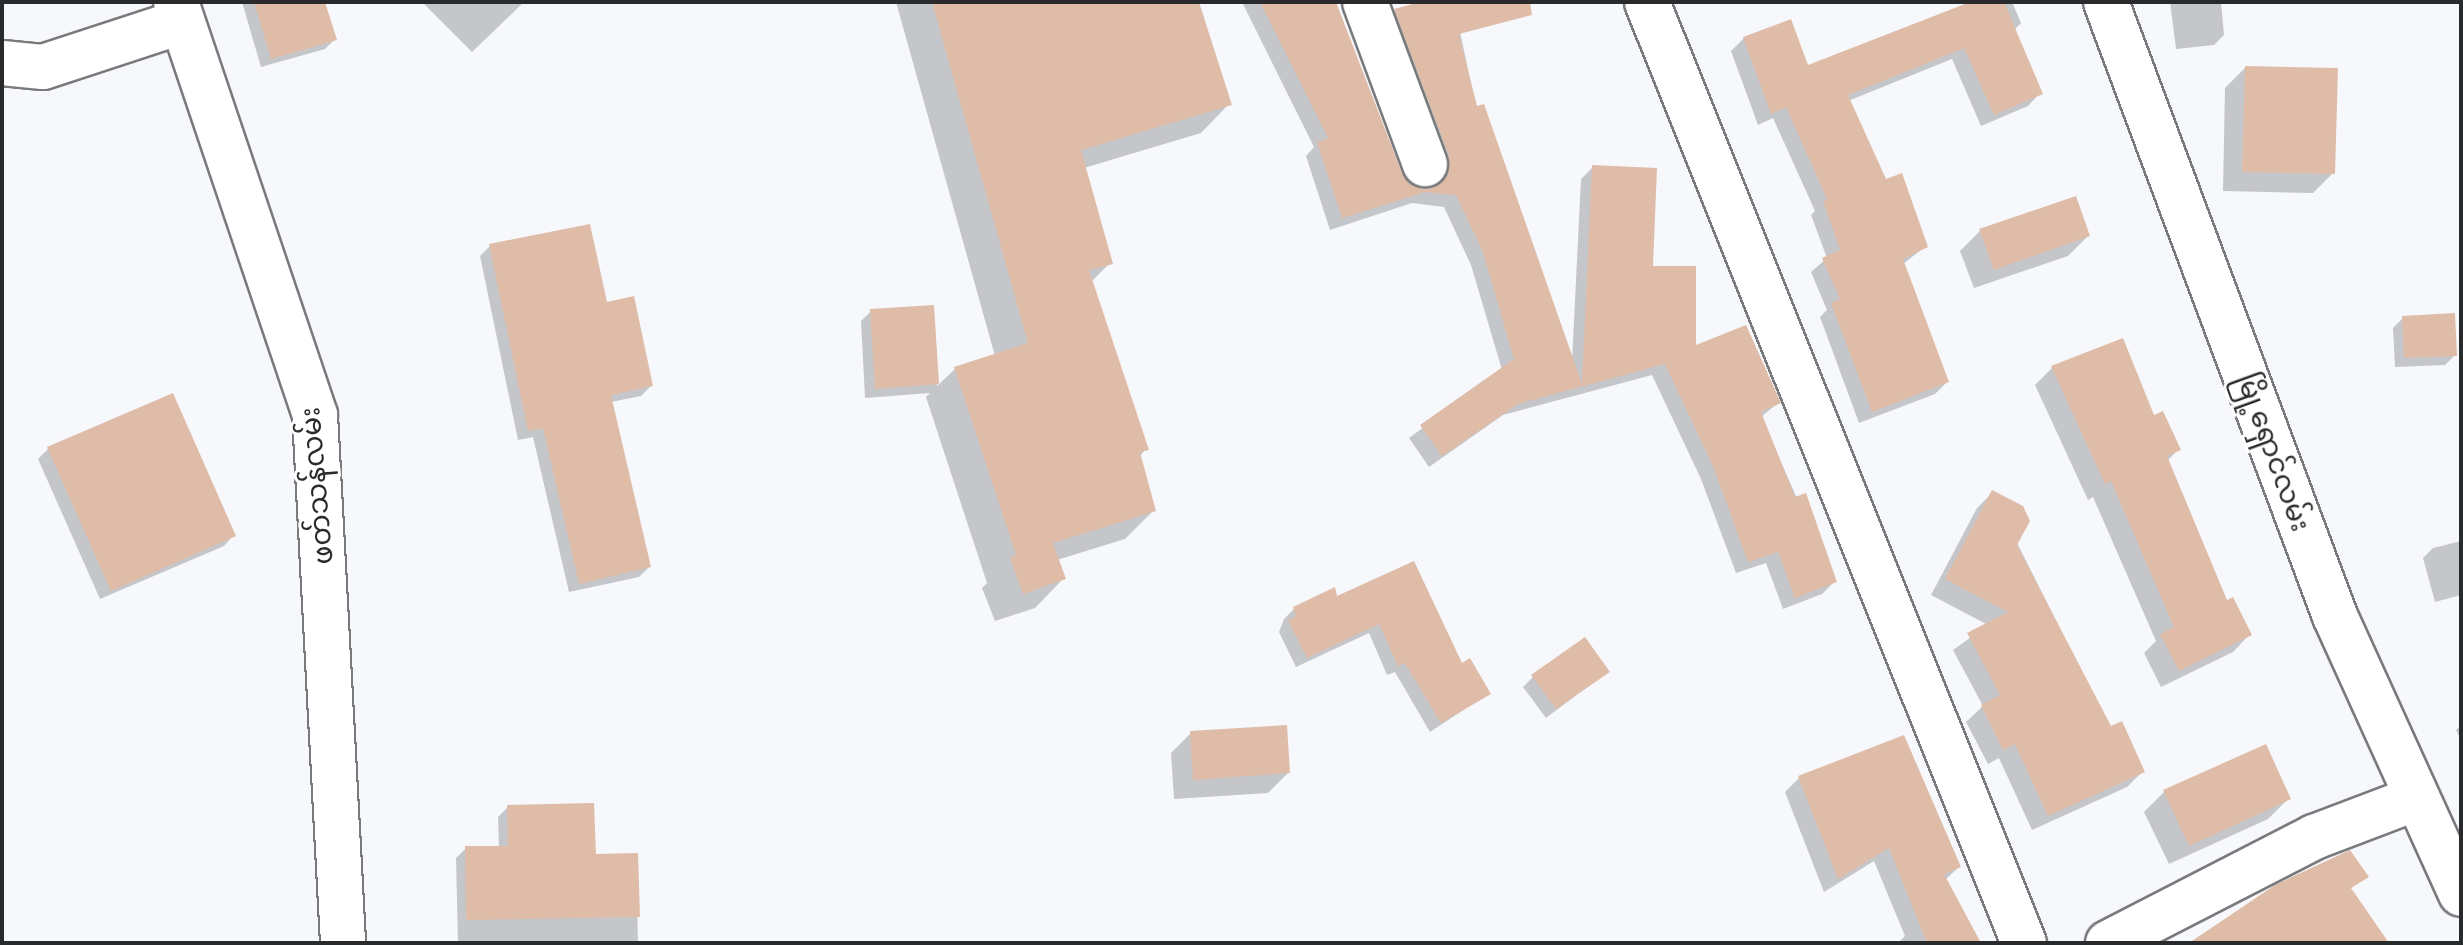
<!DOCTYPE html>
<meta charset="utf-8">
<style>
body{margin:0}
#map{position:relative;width:2463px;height:945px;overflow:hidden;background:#f7f8fc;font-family:"Space Grotesk","Noto Sans Myanmar",sans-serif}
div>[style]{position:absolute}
.shadow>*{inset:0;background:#0003}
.building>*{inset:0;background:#dfbca8}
.roads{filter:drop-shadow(2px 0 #797a7d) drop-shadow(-2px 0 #797a7d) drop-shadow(0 2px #797a7d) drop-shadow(0 -2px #797a7d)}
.minor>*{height:44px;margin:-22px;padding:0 22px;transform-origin:22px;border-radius:22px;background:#fff}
.highway>*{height:44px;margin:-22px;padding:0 22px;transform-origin:22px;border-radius:22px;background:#fff}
span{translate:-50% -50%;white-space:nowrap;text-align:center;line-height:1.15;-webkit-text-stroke:6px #fff;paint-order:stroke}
.street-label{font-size:28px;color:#292a2b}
.frame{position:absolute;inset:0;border:4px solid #292a2b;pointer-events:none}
</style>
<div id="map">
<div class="shadow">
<i style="clip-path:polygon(242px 2px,323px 2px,335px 39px,325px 49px,261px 67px)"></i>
<i style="clip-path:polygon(422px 2px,524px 2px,472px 52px)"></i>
<i style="clip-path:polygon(896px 2px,1197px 2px,1229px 104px,1201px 133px,1084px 168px,1110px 263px,1091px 282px,1146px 449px,1139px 457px,1154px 510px,1125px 539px,1057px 560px,1063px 579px,1035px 608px,995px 621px,982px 588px,987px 583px,926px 397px,930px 393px,865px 398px,861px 321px,871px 311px,932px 307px,937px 386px,955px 369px,995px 356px)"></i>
<i style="clip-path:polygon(1242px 2px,1334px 2px,1400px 174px,1420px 191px,1434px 186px,1437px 170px,1383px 23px,1395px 11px,1454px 2px,1476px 109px,1572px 361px,1581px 179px,1593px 167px,1694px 348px,1778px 403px,1761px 417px,1834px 582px,1822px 594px,1783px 609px,1766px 563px,1736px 573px,1701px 479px,1652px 375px,1503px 415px,1429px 467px,1409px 438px,1502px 370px,1471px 265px,1444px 207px,1412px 203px,1330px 230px,1306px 156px,1314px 147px)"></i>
<i style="clip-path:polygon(1974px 2px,2012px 2px,2021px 23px,2014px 30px,2040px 93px,2028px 106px,1981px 126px,1952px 59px,1848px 101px,1885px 181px,1926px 246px,1903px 264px,1947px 382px,1935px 394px,1859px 423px,1820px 317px,1827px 310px,1811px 272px,1827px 258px,1811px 215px,1815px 211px,1773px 118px,1758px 125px,1731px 51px,1744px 38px,1807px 68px)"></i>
<i style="clip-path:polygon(2170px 2px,2221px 2px,2224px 35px,2214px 45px,2176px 49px)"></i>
<i style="clip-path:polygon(2245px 68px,2333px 173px,2313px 193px,2223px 191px,2225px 88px)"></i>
<i style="clip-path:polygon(1980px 231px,2088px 236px,2068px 256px,1974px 288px,1960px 251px)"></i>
<i style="clip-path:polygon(490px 246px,605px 304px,651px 386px,641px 396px,611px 402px,649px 567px,639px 577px,569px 592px,533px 437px,518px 440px,480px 256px)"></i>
<i style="clip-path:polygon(2403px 318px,2455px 355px,2445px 365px,2395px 367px,2393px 328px)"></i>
<i style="clip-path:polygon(2052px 368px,2153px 418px,2179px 449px,2167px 461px,2226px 603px,2250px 634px,2233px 652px,2161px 687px,2144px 653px,2156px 641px,2093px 497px,2088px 500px,2035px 385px)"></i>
<i style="clip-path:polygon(48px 449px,233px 536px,224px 546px,100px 599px,38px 459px)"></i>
<i style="clip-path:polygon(1992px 493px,2110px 728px,2143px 771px,2127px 787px,2032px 830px,1999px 758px,1988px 764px,1966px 722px,1983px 706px,1953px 650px,1988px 625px,1931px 595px,1977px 508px)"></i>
<i style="clip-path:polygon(2461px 541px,2461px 595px,2435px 602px,2423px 558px,2433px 548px)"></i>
<i style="clip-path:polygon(1336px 599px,1461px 665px,1488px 694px,1430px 732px,1395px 672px,1387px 675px,1369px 633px,1296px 667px,1279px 632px,1284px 619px,1294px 609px)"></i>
<i style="clip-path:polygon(1607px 672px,1546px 718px,1523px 687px,1533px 677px)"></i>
<i style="clip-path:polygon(2461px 725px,2461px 740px,2456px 730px)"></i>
<i style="clip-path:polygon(1191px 733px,1288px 773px,1268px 793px,1174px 799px,1171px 753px)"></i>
<i style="clip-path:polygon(1799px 778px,1959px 867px,1945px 880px,1975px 943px,1898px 943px,1905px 936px,1874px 861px,1824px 892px,1785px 792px)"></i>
<i style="clip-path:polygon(2164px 792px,2288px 799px,2268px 819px,2169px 864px,2144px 812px)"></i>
<i style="clip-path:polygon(508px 807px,594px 856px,636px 855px,638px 943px,458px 943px,456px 858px,466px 848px,499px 848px,498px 817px)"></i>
</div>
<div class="building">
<i style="clip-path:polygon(254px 2px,325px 2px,337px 40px,271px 59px)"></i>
<i style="clip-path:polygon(932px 2px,1199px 2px,1232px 105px,1081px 150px,1113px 264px,1089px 270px,1149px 450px,1140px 452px,1156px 511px,1053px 543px,1066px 579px,1023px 594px,1010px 558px,1016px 555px,954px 367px,1028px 343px)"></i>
<i style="clip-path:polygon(1260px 2px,1336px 2px,1402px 173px,1422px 189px,1445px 179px,1449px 156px,1394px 9px,1420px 2px,1530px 2px,1532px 15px,1459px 34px,1477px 106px,1484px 104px,1582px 384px,1592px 165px,1657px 168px,1653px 266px,1696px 266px,1696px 345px,1746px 325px,1781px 403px,1761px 412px,1795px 497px,1806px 493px,1837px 582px,1795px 598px,1778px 552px,1748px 562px,1713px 466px,1665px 364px,1518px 404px,1442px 456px,1420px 425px,1514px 359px,1483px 252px,1456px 195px,1425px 192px,1342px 218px,1317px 142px,1328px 138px)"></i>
<i style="clip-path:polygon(1970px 2px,2004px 2px,2043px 94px,1994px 115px,1964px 48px,1848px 95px,1886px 179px,1902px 173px,1928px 247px,1903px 259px,1949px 382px,1872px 412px,1831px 303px,1840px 299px,1822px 258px,1840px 250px,1823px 201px,1827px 199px,1786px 107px,1771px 114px,1743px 37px,1791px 19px,1808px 65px)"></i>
<i style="clip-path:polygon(2245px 66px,2338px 68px,2335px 174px,2242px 172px)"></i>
<i style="clip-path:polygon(2076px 196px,2090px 236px,1994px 270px,1979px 229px)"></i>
<i style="clip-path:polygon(590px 224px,607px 302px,634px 296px,653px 386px,611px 395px,651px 567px,579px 584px,543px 428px,528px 431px,489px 244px)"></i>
<i style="clip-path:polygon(934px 305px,939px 384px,875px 389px,870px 309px)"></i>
<i style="clip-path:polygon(2455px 313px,2457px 356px,2404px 358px,2402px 316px)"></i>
<i style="clip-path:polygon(2123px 338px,2154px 415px,2163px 411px,2181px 450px,2167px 456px,2227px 600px,2233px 597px,2252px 635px,2179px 671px,2160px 634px,2174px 627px,2111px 481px,2105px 484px,2051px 366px)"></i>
<i style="clip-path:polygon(173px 393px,236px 536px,111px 591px,47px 447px)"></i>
<i style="clip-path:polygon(1992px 490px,2023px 506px,2030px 521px,2017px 545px,2111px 726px,2122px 721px,2145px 772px,2048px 816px,2015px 744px,2003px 750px,1981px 705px,2000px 695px,1967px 633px,2008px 612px,1945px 579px)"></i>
<i style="clip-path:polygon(1414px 561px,1462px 663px,1470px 658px,1491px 694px,1441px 723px,1405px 663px,1398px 666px,1379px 624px,1307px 658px,1288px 620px,1296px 616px,1293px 607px,1335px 587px,1337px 596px)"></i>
<i style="clip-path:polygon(1585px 637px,1610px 672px,1556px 709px,1531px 675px)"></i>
<i style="clip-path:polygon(1287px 725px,1290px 773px,1193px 780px,1190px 731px)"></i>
<i style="clip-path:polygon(1904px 735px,1961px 867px,1944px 874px,1981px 943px,1927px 943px,1889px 848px,1838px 879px,1798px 776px)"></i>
<i style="clip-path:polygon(2266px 744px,2291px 799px,2189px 846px,2163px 790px)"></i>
<i style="clip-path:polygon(594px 803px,596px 854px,638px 853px,640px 917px,466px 920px,465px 846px,508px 846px,507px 805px)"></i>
<i style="clip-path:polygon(2350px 850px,2369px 877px,2351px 888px,2389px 943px,2189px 943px,2275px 885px)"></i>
</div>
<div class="roads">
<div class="minor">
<i style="left:176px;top:2px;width:436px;rotate:71.4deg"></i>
<i style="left:315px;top:415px;width:529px;rotate:86.96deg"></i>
<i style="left:1365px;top:2px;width:173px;rotate:69.7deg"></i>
<i style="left:1647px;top:2px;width:1014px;rotate:68.17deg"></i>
<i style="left:2px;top:63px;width:41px;rotate:5.6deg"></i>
<i style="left:43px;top:67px;width:145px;rotate:-18.1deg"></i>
<i style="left:2108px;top:943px;width:232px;rotate:-27.2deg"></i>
<i style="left:2314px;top:837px;width:107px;rotate:-20.8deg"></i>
</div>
<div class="highway">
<i style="left:2106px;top:2px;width:655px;rotate:69.55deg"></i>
<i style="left:2335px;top:616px;width:305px;rotate:65.6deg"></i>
</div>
</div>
<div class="street-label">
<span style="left:2274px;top:452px;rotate:70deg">မြို့ရှောင်လမ်း</span>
<span style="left:316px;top:486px;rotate:-95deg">ဖတ်သန်လမ်း</span>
</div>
<div class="frame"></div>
</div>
